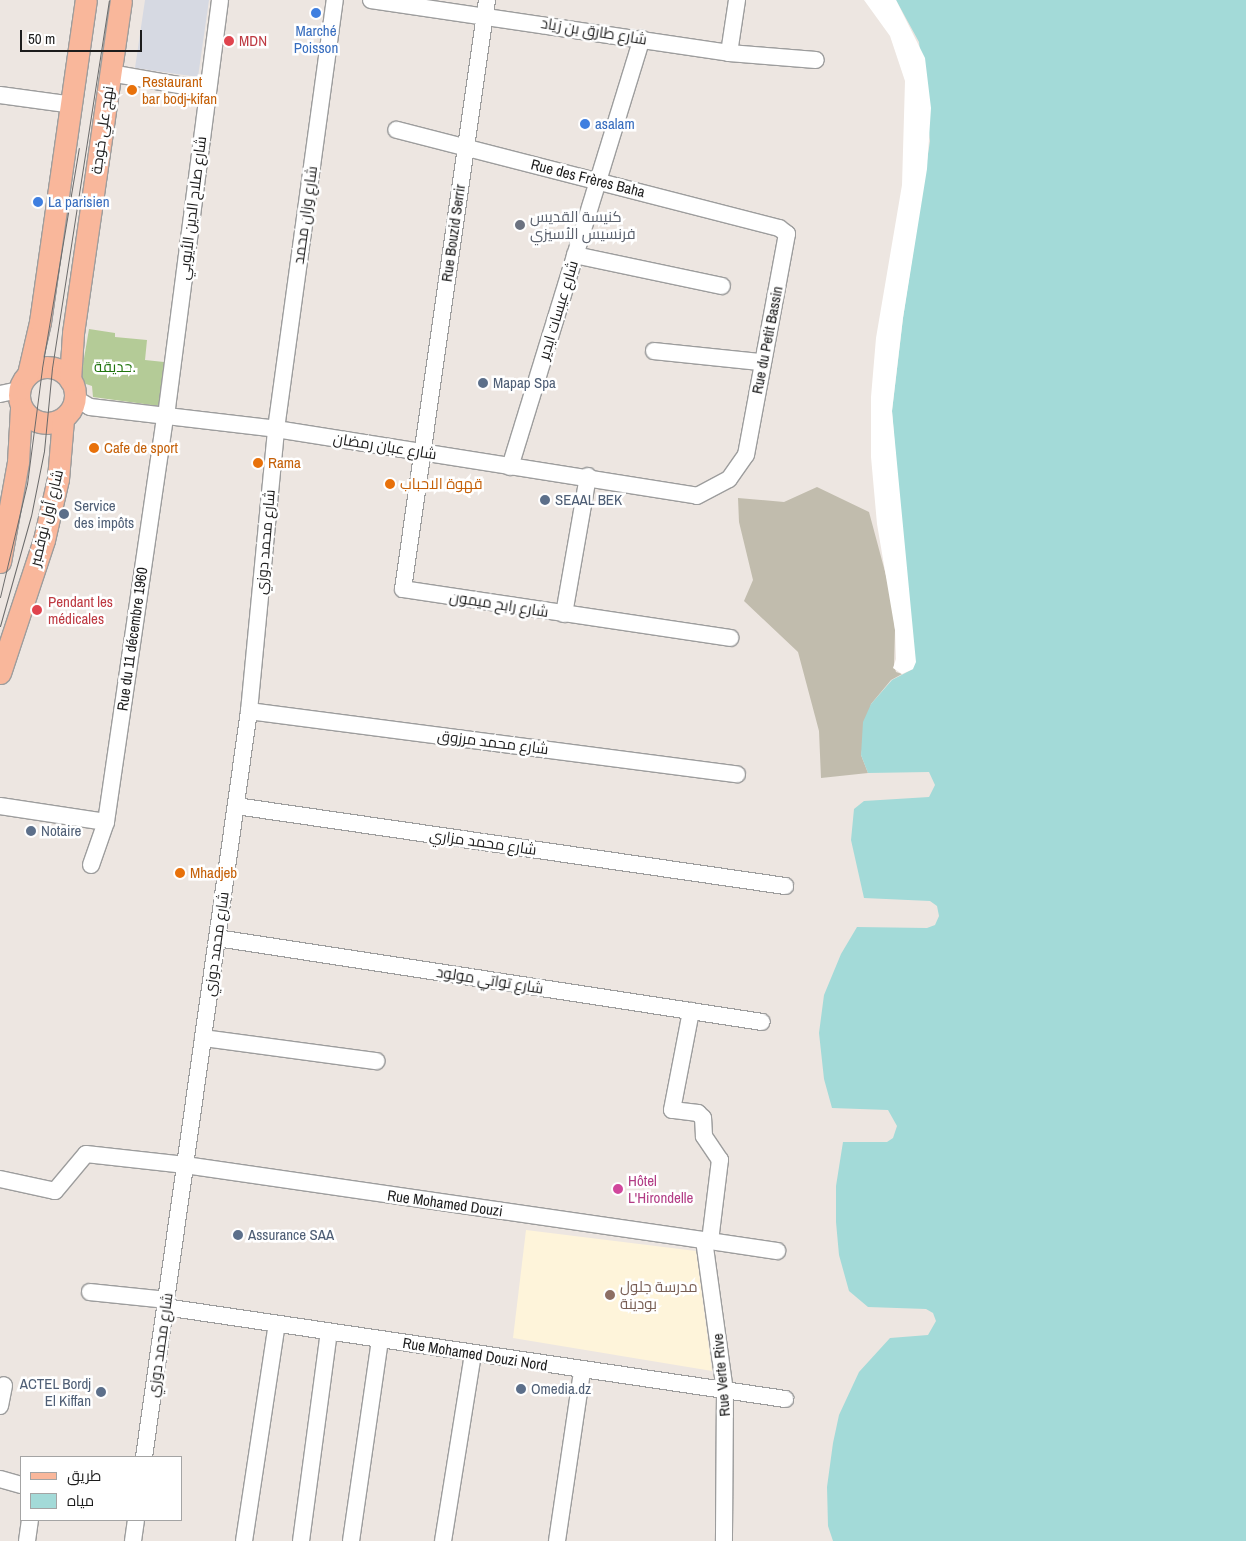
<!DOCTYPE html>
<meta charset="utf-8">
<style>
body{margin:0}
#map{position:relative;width:1246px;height:1541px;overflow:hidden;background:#ede6e1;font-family:"Archivo Narrow",Cairo,sans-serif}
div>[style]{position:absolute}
.education>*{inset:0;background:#fef4da}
.construction>*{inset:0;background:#c1bcad}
.forest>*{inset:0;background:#b4cb97}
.plaza>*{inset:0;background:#d6d9e2}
.water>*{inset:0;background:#a3dad8}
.pier>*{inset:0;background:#fff}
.roads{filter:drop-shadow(1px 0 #9d9d9d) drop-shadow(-1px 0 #9d9d9d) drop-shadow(0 1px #9d9d9d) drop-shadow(0 -1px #9d9d9d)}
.minor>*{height:16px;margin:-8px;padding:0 8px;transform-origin:8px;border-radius:8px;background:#fff}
.major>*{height:21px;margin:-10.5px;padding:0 10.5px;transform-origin:10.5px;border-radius:10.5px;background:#f9b79b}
.major>.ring{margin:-10.5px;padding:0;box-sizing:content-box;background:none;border:21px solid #f9b79b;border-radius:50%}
.tram>*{height:1px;margin:-0.5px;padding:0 0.5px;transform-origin:0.5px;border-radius:0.5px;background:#6a6a6a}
.dots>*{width:14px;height:14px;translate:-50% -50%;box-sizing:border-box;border:2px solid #fff;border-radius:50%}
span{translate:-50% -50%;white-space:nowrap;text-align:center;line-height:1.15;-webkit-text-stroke:5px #fff;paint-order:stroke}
.shop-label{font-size:15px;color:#366cbe}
.left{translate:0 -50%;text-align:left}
.street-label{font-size:15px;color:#1c1c1c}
.health-label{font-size:15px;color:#be3a42}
.food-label{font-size:15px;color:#c56008}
.worship-label{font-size:15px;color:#5b616d}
.park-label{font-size:15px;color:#21750e}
.service-label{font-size:15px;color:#4e5e75}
.right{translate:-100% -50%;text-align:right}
.hotel-label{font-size:15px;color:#b23c85}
.education-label{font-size:15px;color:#785e54}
.legend{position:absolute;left:20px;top:1456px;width:162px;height:65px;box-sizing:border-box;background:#fff;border:1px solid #a4a4a4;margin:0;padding:6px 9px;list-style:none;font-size:15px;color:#1c1c1c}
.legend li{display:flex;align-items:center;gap:10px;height:25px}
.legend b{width:25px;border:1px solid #a4a4a4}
.scale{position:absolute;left:20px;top:30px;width:122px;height:22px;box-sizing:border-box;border:2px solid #1c1c1c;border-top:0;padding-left:6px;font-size:15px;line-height:18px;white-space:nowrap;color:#1c1c1c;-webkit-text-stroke:4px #fff;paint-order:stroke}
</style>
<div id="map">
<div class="education">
<i style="clip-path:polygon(526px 1230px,696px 1251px,712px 1371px,513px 1338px)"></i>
</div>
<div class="construction">
<i style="clip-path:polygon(817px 487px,869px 512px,891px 594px,895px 630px,894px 665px,896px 672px,902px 674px,891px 680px,871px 704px,861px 755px,868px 773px,821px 778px,819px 731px,798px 652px,744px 601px,753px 580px,739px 522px,738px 498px,784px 502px)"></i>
</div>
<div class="forest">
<i style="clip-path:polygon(89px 329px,115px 333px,115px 337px,147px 340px,145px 360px,164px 362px,159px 406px,93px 397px,92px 386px,80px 382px)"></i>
</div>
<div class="plaza">
<i style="clip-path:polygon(145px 0,209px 0,198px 77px,135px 68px)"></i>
</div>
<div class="water">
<i style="clip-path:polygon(896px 0,1246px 0,1246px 1541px,833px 1541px,828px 1526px,827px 1487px,833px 1443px,839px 1415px,859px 1372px,890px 1338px,928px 1335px,936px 1321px,933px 1313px,926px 1309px,868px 1307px,849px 1291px,839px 1255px,836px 1222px,836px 1186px,843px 1142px,887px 1142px,893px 1138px,897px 1126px,888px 1110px,832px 1108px,824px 1079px,819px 1033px,824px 995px,841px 954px,857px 927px,927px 928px,935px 925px,939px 916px,937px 906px,930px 901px,864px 898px,851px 840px,854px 809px,864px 801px,929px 797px,935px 785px,929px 772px,868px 773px,861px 755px,863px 722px,871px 704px,892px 680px,913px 669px,892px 411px,903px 318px,930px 141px,919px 42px)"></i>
</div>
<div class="pier">
<i style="clip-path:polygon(864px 0,896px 0,925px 58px,931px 108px,927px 169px,903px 318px,892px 411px,916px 662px,913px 669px,902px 674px,893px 668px,896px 659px,895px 630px,877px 524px,871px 457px,871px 397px,876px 338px,902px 185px,905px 81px,890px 36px)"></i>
</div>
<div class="roads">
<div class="minor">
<i style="left:371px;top:0;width:362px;rotate:8.4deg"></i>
<i style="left:729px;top:53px;width:87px;rotate:4.6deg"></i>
<i style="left:487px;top:0;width:595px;rotate:98.12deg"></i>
<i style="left:403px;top:589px;width:331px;rotate:8.5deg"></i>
<i style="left:729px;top:53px;width:54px;rotate:-81.4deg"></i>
<i style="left:110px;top:73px;width:98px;rotate:9.9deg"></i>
<i style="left:0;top:95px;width:74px;rotate:7.8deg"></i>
<i style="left:575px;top:255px;width:150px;rotate:11.9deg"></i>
<i style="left:654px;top:351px;width:108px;rotate:5.9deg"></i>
<i style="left:0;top:394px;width:19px;rotate:-12deg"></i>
<i style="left:75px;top:398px;width:17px;rotate:31deg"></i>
<i style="left:90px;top:407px;width:187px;rotate:6.7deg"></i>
<i style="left:276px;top:429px;width:426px;rotate:9deg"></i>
<i style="left:697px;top:496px;width:36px;rotate:-28deg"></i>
<i style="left:729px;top:479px;width:29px;rotate:-55deg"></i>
<i style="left:746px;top:455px;width:225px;rotate:-79.5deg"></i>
<i style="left:787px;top:234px;width:10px;rotate:-143deg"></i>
<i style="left:779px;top:228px;width:395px;rotate:-165.6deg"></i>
<i style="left:166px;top:416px;width:419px;rotate:-82.6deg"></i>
<i style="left:510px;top:467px;width:448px;rotate:-72.9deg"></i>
<i style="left:564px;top:614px;width:140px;rotate:-80.1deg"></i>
<i style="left:249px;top:711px;width:492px;rotate:7.4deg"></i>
<i style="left:0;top:806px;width:107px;rotate:8.6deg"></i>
<i style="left:236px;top:806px;width:555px;rotate:8.29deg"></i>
<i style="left:91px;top:865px;width:46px;rotate:-70.8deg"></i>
<i style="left:106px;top:822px;width:410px;rotate:-81.7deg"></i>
<i style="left:217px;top:938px;width:551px;rotate:8.76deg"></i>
<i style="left:203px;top:1038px;width:175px;rotate:7.6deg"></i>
<i style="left:0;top:1179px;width:56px;rotate:12.3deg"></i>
<i style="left:55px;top:1191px;width:48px;rotate:-50deg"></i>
<i style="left:86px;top:1154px;width:100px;rotate:6.3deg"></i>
<i style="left:185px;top:1165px;width:530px;rotate:8.24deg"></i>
<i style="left:710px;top:1241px;width:82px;rotate:-83deg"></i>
<i style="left:720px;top:1160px;width:29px;rotate:-124deg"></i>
<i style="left:704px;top:1136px;width:18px;rotate:-93deg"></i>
<i style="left:703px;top:1118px;width:7px;rotate:-135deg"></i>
<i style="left:698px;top:1113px;width:26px;rotate:-173deg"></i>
<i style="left:672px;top:1110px;width:101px;rotate:-79.1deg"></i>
<i style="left:704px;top:1240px;width:152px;rotate:82.1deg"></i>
<i style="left:725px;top:1391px;width:150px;rotate:90.4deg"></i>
<i style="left:710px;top:1241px;width:68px;rotate:8.5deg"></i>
<i style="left:90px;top:1292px;width:77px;rotate:5.9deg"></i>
<i style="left:165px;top:1307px;width:627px;rotate:8.44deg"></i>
<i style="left:0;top:1406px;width:21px;rotate:-79deg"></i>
<i style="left:144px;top:1457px;width:753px;rotate:-81.99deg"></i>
<i style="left:249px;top:711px;width:283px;rotate:-84.5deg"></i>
<i style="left:276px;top:429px;width:433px;rotate:-82.2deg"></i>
<i style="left:0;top:1479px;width:22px;rotate:16deg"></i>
<i style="left:27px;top:1541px;width:21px;rotate:-82deg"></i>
<i style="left:133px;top:1541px;width:21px;rotate:-82deg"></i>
<i style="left:244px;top:1541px;width:219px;rotate:-81.4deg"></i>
<i style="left:301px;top:1541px;width:211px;rotate:-82.4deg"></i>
<i style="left:351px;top:1541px;width:203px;rotate:-81.8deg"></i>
<i style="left:443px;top:1541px;width:189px;rotate:-80.9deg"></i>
<i style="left:557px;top:1541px;width:172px;rotate:-81.6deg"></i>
</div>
<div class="major">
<i class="ring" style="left:19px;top:367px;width:35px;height:35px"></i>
<i style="left:28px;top:374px;width:53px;rotate:-77deg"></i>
<i style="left:40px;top:322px;width:325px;rotate:-81.9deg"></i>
<i style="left:70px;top:380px;width:47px;rotate:-86.3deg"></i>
<i style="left:73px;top:333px;width:336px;rotate:-81.8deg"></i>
<i style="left:0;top:562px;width:102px;rotate:-79.8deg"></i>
<i style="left:18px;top:462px;width:54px;rotate:-86.8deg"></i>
<i style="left:0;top:673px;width:140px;rotate:-71.7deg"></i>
<i style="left:44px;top:540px;width:63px;rotate:-77.1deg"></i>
<i style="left:58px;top:479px;width:60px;rotate:-85.2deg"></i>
</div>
</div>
<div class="tram">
<i style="left:0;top:597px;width:116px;rotate:-76.6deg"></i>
<i style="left:27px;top:484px;width:117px;rotate:-82.6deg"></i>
<i style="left:42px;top:368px;width:223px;rotate:-80.5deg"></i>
<i style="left:0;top:626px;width:114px;rotate:-74.3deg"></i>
<i style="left:31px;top:516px;width:66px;rotate:-78.7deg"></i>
<i style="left:44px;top:451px;width:83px;rotate:-84.5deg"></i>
<i style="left:52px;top:368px;width:372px;rotate:-81.2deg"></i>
</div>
<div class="dots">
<i style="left:316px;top:13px;background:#3f7fe0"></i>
<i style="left:229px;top:41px;background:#e0444e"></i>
<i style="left:132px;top:90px;background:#e8710a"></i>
<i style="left:585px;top:124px;background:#3f7fe0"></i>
<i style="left:38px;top:202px;background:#3f7fe0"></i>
<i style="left:520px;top:225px;background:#6b7280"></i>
<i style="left:483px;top:383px;background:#5c6f8a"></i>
<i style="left:94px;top:448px;background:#e8710a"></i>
<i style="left:258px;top:463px;background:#e8710a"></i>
<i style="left:390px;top:484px;background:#e8710a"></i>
<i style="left:545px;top:500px;background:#5c6f8a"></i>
<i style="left:64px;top:514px;background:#5c6f8a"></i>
<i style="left:37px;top:610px;background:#e0444e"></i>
<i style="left:31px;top:831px;background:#5c6f8a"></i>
<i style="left:180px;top:873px;background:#e8710a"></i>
<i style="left:618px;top:1189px;background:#d1479c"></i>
<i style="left:238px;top:1235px;background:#5c6f8a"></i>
<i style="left:610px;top:1295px;background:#8d6e63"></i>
<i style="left:521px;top:1389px;background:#5c6f8a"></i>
<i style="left:101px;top:1392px;background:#5c6f8a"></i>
</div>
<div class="shop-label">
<span style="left:316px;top:39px">Marché<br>Poisson</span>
<span class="left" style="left:595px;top:124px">asalam</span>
<span class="left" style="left:48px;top:202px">La parisien</span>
</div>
<div class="street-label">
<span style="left:594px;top:31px;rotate:9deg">شارع طارق بن زياد</span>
<span style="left:102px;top:130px;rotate:-82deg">نهج علي خوجة</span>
<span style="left:588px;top:178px;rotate:14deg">Rue des Frères Baha</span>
<span style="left:192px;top:208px;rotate:-83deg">شارع صلاح الدين الأيوبي</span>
<span style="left:305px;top:215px;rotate:-82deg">شارع وزان محمد</span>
<span style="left:453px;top:233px;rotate:-82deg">Rue Bouzid Serrir</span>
<span style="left:558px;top:310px;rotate:-73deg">شارع عيسات ايدير</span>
<span style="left:767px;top:340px;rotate:-79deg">Rue du Petit Bassin</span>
<span style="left:385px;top:446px;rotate:9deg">شارع عبان رمضان</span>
<span style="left:46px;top:518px;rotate:-76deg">شارع أول نوفمبر</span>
<span style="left:265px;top:542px;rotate:-85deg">شارع محمد دوزي</span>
<span style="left:499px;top:604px;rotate:9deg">شارع رابح ميمون</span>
<span style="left:132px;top:639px;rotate:-82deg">Rue du 11 décembre 1960</span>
<span style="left:493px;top:742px;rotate:7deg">شارع محمد مرزوق</span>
<span style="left:483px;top:842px;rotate:8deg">شارع محمد مزاري</span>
<span style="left:216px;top:944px;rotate:-82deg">شارع محمد دوزي</span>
<span style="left:490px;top:980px;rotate:9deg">شارع تواتي مولود</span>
<span style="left:445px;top:1203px;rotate:8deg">Rue Mohamed Douzi</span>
<span style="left:160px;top:1345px;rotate:-82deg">شارع محمد دوزي</span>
<span style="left:475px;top:1354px;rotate:9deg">Rue Mohamed Douzi Nord</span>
<span style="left:721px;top:1375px;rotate:-95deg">Rue Verte Rive</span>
</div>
<div class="health-label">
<span class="left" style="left:239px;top:41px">MDN</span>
<span class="left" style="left:48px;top:610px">Pendant les<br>médicales</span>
</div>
<div class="food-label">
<span class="left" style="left:142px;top:90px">Restaurant<br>bar bodj-kifan</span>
<span class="left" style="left:104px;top:448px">Cafe de sport</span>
<span class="left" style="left:268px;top:463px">Rama</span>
<span class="left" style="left:400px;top:484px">قهوة الاحباب</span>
<span class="left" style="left:190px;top:873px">Mhadjeb</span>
</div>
<div class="worship-label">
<span class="left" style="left:530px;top:225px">كنيسة القديس<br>فرنسيس الأسيزي</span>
</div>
<div class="park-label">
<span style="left:115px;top:367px">حديقة.</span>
</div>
<div class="service-label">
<span class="left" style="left:493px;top:383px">Mapap Spa</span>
<span class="left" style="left:555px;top:500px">SEAAL BEK</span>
<span class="left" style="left:74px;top:514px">Service<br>des impôts</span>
<span class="left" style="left:41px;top:831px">Notaire</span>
<span class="left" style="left:248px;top:1235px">Assurance SAA</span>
<span class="right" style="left:91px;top:1392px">ACTEL Bordj<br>El Kiffan</span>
<span class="left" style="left:531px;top:1389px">Omedia.dz</span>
</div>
<div class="hotel-label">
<span class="left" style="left:628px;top:1189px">Hôtel<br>L'Hirondelle</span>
</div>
<div class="education-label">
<span class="left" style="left:620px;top:1295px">مدرسة جلول<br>بودينة</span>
</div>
<ul class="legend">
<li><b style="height:6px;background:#f9b79b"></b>طريق</li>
<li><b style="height:14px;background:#a3dad8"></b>مياه</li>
</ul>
<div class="scale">50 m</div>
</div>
